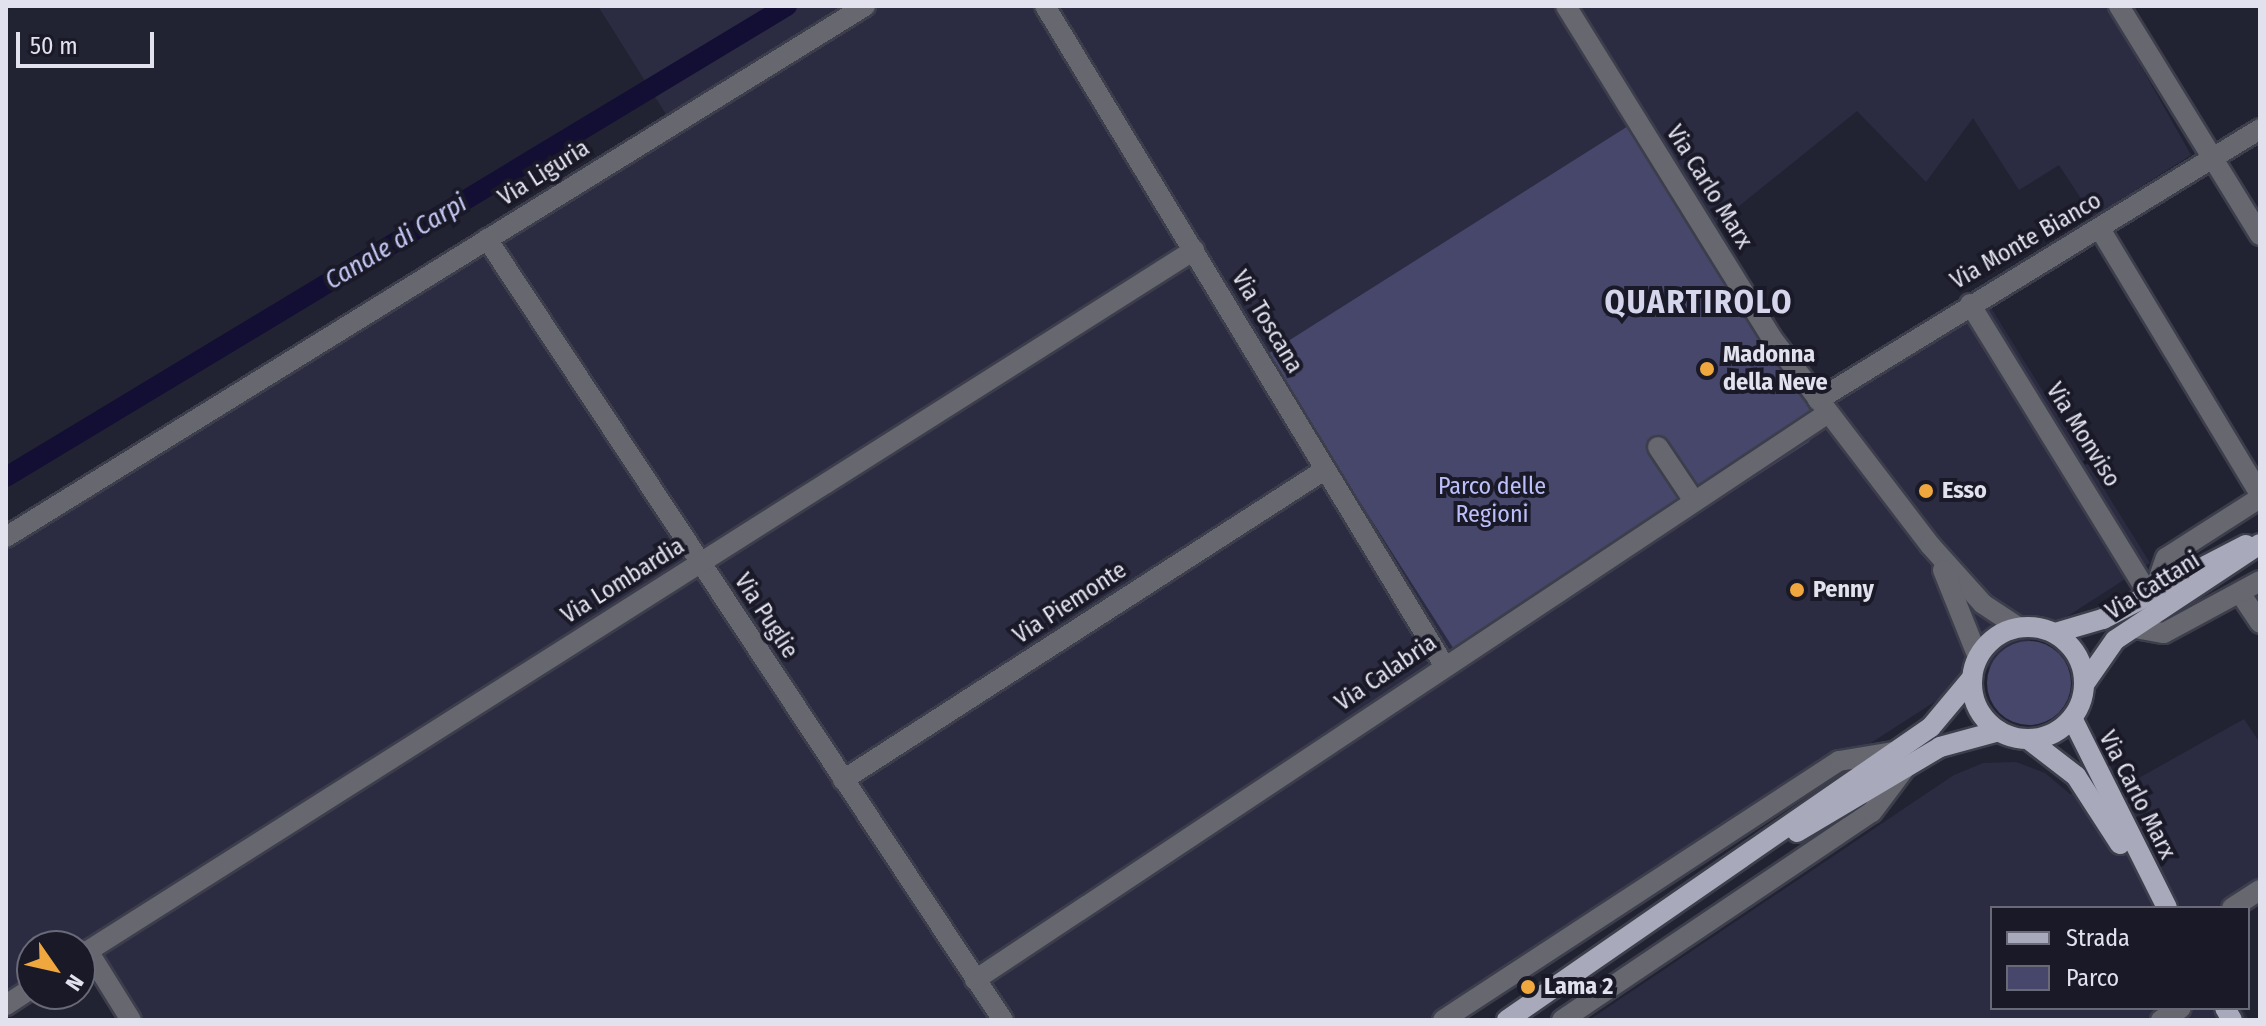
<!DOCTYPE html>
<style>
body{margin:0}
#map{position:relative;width:2266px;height:1026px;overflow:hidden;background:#222332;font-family:"Fira Sans Condensed",sans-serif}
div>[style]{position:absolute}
.built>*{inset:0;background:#2b2c41}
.green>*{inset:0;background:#46476a}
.round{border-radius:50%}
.canal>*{height:20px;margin:-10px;padding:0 10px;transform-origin:10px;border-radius:10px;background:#130f34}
.roads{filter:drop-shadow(2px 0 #3d3e4c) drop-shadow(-2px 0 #3d3e4c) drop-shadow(0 2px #3d3e4c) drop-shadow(0 -2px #3d3e4c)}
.minor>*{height:20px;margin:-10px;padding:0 10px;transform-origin:10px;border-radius:10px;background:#66676f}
.major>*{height:20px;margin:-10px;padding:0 10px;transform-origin:10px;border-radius:10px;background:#a8a9ba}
.major>.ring{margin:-10px;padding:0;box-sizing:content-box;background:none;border:20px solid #a8a9ba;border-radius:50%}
.dots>*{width:22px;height:22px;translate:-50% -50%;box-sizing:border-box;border:4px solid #191928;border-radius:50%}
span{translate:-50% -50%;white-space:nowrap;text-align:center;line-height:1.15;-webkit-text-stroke:8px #191928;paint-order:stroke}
.street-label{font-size:24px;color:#e1e2ed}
.poi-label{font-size:24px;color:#e1e2ed;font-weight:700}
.left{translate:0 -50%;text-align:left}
.park-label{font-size:24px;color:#bcbff9}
.water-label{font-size:26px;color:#c5c8f3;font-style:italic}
.district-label{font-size:32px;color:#d5d6ec;font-weight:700;letter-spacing:2px}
.frame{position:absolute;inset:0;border:8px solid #e1e2ed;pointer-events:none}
.legend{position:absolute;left:1990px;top:906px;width:260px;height:104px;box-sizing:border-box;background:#191928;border:2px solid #696977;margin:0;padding:10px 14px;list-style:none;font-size:24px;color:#e1e2ed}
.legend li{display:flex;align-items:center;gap:16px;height:40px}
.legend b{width:40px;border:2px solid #696977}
.north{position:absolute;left:16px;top:930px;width:80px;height:80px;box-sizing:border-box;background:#191928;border:2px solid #696977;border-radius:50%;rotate:124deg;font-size:22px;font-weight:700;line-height:32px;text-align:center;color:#e1e2ed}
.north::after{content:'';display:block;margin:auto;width:28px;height:36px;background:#efa73e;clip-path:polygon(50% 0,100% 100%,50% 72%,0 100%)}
.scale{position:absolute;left:16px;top:32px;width:138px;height:36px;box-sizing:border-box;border:4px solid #e1e2ed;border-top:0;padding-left:10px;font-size:24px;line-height:28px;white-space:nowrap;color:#e1e2ed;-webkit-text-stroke:6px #191928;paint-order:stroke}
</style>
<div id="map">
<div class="built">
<i style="clip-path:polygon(598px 6px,2107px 6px,2191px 155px,2093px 217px,2059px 165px,2019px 190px,1973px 118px,1926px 182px,1857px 111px,1713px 227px,1266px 355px,1825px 400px,1986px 300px,2150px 563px,1441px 1020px,131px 1020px,80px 946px,32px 946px,32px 993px,6px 1010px,6px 529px,669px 119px)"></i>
<i style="clip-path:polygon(2244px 719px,2260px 743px,2260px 901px,2248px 908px,1992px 908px,1992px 1008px,2242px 1008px,2249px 1020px,1589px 1020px,1954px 775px,1983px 763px,2016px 762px,2045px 773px,2070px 794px,2121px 788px)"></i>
</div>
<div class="green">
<i style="clip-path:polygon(1644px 116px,1825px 400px,1809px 442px,1464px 665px,1266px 355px)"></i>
<i class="round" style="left:1987px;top:641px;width:84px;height:84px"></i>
</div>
<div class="canal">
<i style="left:6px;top:477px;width:912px;rotate:-31.09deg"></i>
</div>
<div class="roads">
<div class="minor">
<i style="left:1045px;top:6px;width:770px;rotate:58.81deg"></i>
<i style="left:1566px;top:6px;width:389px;rotate:58.2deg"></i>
<i style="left:1771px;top:337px;width:262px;rotate:52.6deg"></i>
<i style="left:1930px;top:545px;width:79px;rotate:48.1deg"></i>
<i style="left:1983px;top:604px;width:42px;rotate:33.3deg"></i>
<i style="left:2119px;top:6px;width:269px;rotate:58.4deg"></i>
<i style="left:2100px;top:229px;width:310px;rotate:58.9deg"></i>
<i style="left:487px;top:239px;width:936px;rotate:56.55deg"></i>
<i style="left:1970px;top:304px;width:342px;rotate:58.4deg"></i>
<i style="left:1818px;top:400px;width:518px;rotate:-31.51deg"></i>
<i style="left:1658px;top:447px;width:65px;rotate:56.3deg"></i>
<i style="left:6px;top:537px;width:1010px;rotate:-31.72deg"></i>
<i style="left:1943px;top:570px;width:94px;rotate:68.1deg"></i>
<i style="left:2154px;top:592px;width:36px;rotate:-71deg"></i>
<i style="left:2166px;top:558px;width:112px;rotate:-32.6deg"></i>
<i style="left:2240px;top:593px;width:36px;rotate:56deg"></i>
<i style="left:2135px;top:628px;width:29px;rotate:10deg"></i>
<i style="left:2164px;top:633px;width:109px;rotate:-28.4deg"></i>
<i style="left:843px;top:780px;width:574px;rotate:-32.78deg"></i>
<i style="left:2232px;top:908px;width:33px;rotate:-33deg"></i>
<i style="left:88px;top:951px;width:81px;rotate:58.1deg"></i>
<i style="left:80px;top:956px;width:1319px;rotate:-32.36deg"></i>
<i style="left:975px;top:980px;width:1024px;rotate:-33.61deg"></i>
<i style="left:6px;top:1005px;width:31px;rotate:-33deg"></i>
<i style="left:1443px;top:1020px;width:473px;rotate:-33.2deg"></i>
<i style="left:1839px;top:761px;width:56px;rotate:-9.3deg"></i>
<i style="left:1562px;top:1020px;width:373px;rotate:-33.9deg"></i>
<i style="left:1872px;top:812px;width:55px;rotate:-53.1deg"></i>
<i style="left:2161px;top:1020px;width:23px;rotate:-31deg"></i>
</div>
<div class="major">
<i class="ring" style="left:1972px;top:627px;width:92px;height:92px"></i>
<i style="left:2055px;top:633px;width:50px;rotate:-16.3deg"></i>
<i style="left:2103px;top:619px;width:161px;rotate:-27.4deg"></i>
<i style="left:2085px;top:683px;width:52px;rotate:-55.1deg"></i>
<i style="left:2115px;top:640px;width:174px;rotate:-33.5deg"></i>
<i style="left:2072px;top:718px;width:212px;rotate:63.4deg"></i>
<i style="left:2028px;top:739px;width:61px;rotate:37.6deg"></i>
<i style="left:2076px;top:776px;width:81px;rotate:57.1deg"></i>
<i style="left:1797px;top:832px;width:166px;rotate:-30.7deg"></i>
<i style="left:1940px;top:747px;width:61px;rotate:-15.2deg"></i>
<i style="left:2225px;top:1008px;width:14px;rotate:60deg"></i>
<i style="left:1507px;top:1020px;width:515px;rotate:-34.65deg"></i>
<i style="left:1931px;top:727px;width:64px;rotate:-50.1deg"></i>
</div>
</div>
<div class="dots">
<i style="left:1707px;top:369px;background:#efa73e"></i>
<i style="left:1926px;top:491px;background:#efa73e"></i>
<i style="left:1797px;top:590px;background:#efa73e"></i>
<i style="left:1528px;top:987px;background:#efa73e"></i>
</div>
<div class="street-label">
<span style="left:544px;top:173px;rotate:-32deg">Via Liguria</span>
<span style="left:1709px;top:187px;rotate:58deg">Via Carlo Marx</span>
<span style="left:2026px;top:241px;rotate:-30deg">Via Monte Bianco</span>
<span style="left:1267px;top:322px;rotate:59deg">Via Toscana</span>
<span style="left:2083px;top:435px;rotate:58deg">Via Monviso</span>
<span style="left:623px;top:581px;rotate:-32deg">Via Lombardia</span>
<span style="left:2153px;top:586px;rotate:-32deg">Via Cattani</span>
<span style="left:1070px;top:603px;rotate:-33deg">Via Piemonte</span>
<span style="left:766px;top:616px;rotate:57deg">Via Puglie</span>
<span style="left:1386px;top:673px;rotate:-34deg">Via Calabria</span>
<span style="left:2137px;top:795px;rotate:63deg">Via Carlo Marx</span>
</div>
<div class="poi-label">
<span class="left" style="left:1723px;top:369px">Madonna<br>della Neve</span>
<span class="left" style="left:1942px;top:491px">Esso</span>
<span class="left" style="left:1813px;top:590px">Penny</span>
<span class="left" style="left:1544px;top:987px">Lama 2</span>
</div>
<div class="park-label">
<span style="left:1492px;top:501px">Parco delle<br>Regioni</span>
</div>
<div class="water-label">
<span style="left:396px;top:242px;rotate:-31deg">Canale di Carpi</span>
</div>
<div class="district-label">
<span style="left:1699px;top:302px">QUARTIROLO</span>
</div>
<div class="frame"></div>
<ul class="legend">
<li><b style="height:10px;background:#a8a9ba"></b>Strada</li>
<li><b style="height:22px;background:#46476a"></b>Parco</li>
</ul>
<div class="north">N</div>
<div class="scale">50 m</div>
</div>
